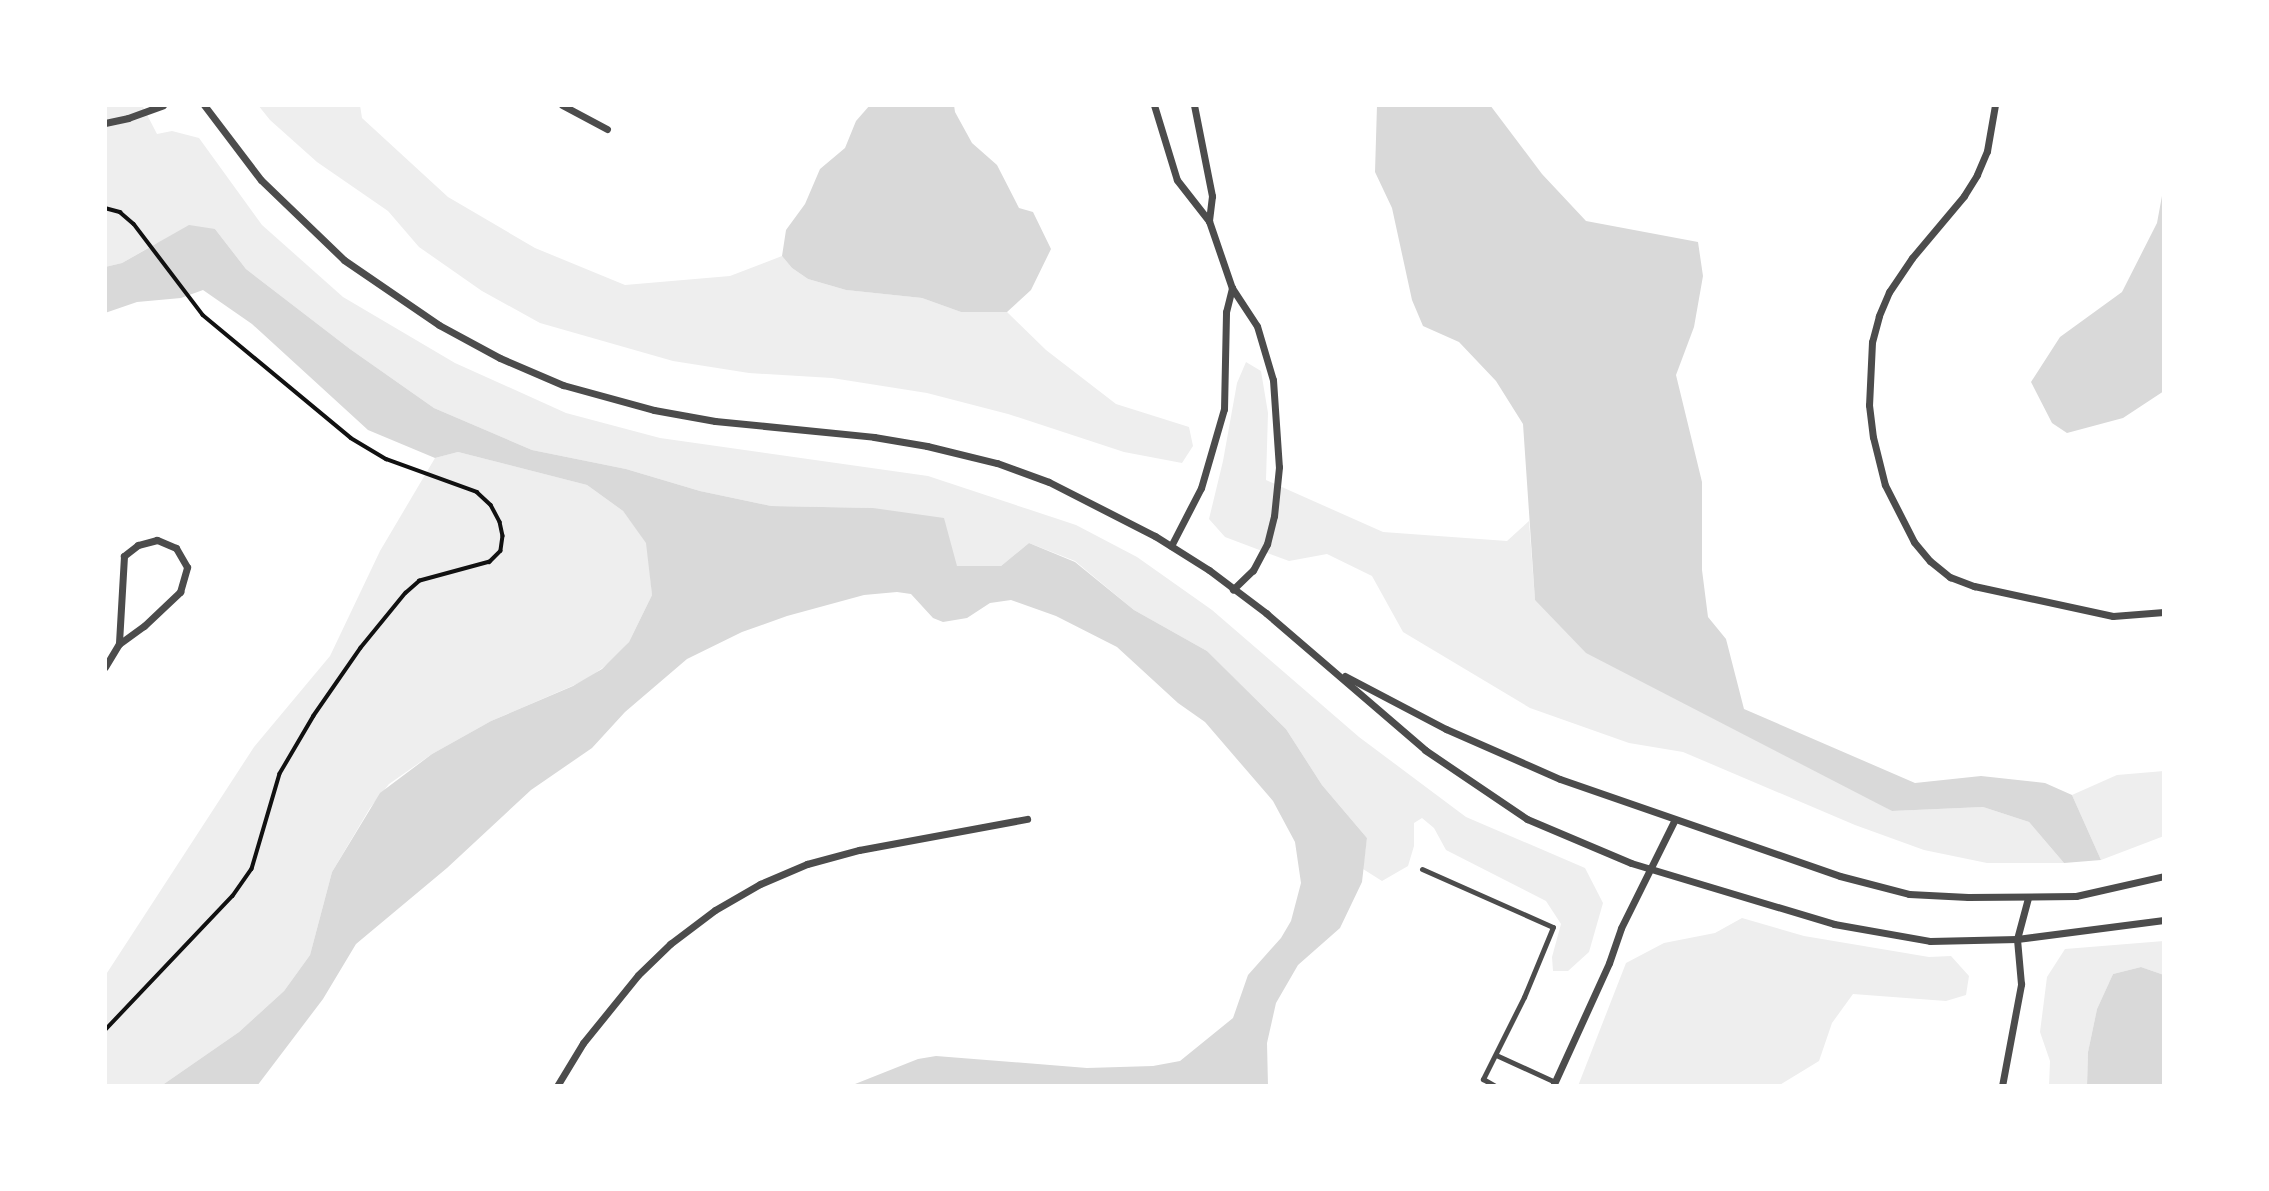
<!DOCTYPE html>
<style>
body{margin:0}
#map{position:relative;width:2269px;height:1191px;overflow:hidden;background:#fff;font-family:"IBM Plex Sans",sans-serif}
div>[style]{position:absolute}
.green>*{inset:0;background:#eee}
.water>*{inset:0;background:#d9d9d9}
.path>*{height:3.5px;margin:-1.75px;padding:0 1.75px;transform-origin:1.75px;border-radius:1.75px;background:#111}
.service>*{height:5px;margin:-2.5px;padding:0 2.5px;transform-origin:2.5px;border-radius:2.5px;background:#4c4c4c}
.minor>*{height:7px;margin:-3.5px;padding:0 3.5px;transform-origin:3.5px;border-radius:3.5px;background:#4c4c4c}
span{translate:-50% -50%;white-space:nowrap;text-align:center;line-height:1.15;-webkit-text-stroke:5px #fff;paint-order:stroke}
.frame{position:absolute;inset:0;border:107px solid #fff;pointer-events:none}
</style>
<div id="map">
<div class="green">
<i style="clip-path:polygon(105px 105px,142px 105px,157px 134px,172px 131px,199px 138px,262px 225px,343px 297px,455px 363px,566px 413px,660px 438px,928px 476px,1076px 525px,1137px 557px,1212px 610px,1359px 737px,1466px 817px,1585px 868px,1603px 903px,1589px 952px,1568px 971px,1553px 971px,1552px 957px,1561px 924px,1546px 901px,1446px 850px,1434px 828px,1422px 818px,1414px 823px,1414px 846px,1408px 866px,1382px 881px,1363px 869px,1367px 838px,1322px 785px,1286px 729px,1207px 651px,1134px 610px,1075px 561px,1029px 543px,1001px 566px,957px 566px,873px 508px,771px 506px,700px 491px,626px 469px,532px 450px,434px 408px,350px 349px,246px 269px,215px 229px,155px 244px,122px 263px,105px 267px)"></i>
<i style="clip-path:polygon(258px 105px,360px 105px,362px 118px,448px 197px,535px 248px,625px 285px,730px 276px,782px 256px,792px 268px,808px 279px,846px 290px,922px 298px,961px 312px,1007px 312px,1046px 350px,1116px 404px,1189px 427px,1193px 446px,1182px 463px,1124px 452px,1008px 414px,927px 393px,832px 378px,749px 373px,673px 361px,540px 323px,482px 291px,419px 247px,388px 211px,317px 162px,270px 120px)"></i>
<i style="clip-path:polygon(1246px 362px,1261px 371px,1268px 413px,1266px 480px,1383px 532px,1507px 541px,1529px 521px,1535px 600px,1892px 811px,1983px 807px,2029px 822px,2064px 863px,1987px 863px,1924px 850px,1855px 825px,1683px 752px,1629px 743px,1530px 708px,1403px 632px,1372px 576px,1327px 554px,1289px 561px,1225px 537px,1209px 519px,1223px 461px,1237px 383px)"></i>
<i style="clip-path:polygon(458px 452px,587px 485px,623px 511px,647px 543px,652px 595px,629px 642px,613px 660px,586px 680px,491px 721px,432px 754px,389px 784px,370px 808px,332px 872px,310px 955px,284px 991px,239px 1032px,161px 1086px,105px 1086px,105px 976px,254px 747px,330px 656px,380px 551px,435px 458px)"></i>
<i style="clip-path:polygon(2164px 771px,2164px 836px,2101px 860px,2072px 795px,2117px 775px)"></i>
<i style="clip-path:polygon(1742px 918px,1804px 936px,1929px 957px,1951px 956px,1969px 976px,1966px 995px,1946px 1001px,1853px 994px,1832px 1023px,1819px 1061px,1778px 1086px,1578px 1086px,1626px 963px,1664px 943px,1715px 933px)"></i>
<i style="clip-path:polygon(2164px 941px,2164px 975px,2141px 967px,2113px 974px,2097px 1009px,2088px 1052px,2087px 1086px,2049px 1086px,2050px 1061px,2040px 1032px,2047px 977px,2065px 949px)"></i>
</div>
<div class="water">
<i style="clip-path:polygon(870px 105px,954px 105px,955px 112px,972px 143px,997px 165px,1019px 208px,1033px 212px,1051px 249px,1031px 290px,1007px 312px,961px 312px,922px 298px,846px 290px,808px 279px,792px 268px,782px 256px,786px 230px,805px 204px,820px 169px,845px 148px,856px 121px)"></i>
<i style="clip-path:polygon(1377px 105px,1490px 105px,1542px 174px,1586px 221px,1698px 242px,1703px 276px,1694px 327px,1676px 375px,1702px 482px,1702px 570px,1708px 617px,1726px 639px,1744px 709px,1915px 783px,1981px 776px,2045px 783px,2072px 795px,2101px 860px,2064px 863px,2029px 822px,1983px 807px,1892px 811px,1586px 653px,1535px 600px,1523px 424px,1496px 381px,1459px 342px,1423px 326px,1412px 300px,1392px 208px,1375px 172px)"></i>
<i style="clip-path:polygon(2164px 185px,2164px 391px,2123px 418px,2067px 433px,2052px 423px,2031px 382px,2060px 337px,2122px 292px,2157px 223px)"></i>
<i style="clip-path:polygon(189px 225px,215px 229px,246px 269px,350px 349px,434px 408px,532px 450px,626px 469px,700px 491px,771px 506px,873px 508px,944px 518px,957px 566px,1001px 566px,1029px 543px,1075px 562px,1134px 610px,1207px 651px,1286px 729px,1322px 785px,1367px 838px,1362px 882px,1340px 928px,1298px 965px,1276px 1003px,1267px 1043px,1268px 1086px,850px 1086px,918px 1059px,936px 1056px,1087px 1068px,1153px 1066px,1180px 1061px,1233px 1018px,1248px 975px,1281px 938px,1291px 921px,1301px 883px,1295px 842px,1273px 801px,1205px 722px,1178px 703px,1117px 647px,1056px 616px,1011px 600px,990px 603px,967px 618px,943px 622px,933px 618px,911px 594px,897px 592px,864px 595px,787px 616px,742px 632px,687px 659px,625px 712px,592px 748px,531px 790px,447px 868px,356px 944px,323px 999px,257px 1086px,161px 1086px,239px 1032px,284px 991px,310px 955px,332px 872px,380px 793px,432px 754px,491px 721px,573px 686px,602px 669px,629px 642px,652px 595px,646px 543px,623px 511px,587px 485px,458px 452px,435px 458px,368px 430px,252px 324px,203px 290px,181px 298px,137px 302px,105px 313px,105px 267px,122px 263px)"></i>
<i style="clip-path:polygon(2141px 967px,2164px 975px,2164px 1086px,2087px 1086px,2088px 1052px,2097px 1009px,2113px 974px)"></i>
</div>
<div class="path">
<i style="left:105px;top:208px;width:16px;rotate:15deg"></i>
<i style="left:120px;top:212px;width:18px;rotate:41deg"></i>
<i style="left:134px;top:224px;width:114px;rotate:52.8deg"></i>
<i style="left:203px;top:315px;width:192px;rotate:39.7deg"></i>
<i style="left:351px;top:438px;width:41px;rotate:31deg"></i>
<i style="left:386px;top:459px;width:97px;rotate:19.9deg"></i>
<i style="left:477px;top:492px;width:19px;rotate:43deg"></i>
<i style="left:491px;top:505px;width:19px;rotate:62deg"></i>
<i style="left:500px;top:522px;width:14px;rotate:78deg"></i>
<i style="left:503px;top:536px;width:15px;rotate:98deg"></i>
<i style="left:501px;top:551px;width:16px;rotate:135deg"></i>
<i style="left:490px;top:562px;width:73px;rotate:164.8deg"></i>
<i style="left:420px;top:581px;width:18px;rotate:139deg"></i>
<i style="left:406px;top:593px;width:71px;rotate:129.3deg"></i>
<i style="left:361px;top:648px;width:83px;rotate:124.7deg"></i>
<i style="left:314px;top:716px;width:67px;rotate:120.4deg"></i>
<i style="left:280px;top:774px;width:99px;rotate:106.4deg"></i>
<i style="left:252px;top:869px;width:33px;rotate:125deg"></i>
<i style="left:233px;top:896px;width:186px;rotate:133.5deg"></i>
<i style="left:105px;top:1084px;width:2px;rotate:63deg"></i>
</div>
<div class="service">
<i style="left:1422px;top:869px;width:143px;rotate:23.9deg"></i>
<i style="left:1553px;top:927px;width:76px;rotate:112.5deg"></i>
<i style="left:1524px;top:997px;width:92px;rotate:116.6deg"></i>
<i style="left:1483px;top:1079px;width:14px;rotate:30deg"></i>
<i style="left:1496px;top:1055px;width:65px;rotate:24.6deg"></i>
</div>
<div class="minor">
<i style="left:204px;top:105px;width:94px;rotate:52.8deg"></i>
<i style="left:261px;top:180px;width:115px;rotate:43.9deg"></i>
<i style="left:344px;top:260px;width:115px;rotate:34.4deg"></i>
<i style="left:439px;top:325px;width:69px;rotate:28.4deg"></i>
<i style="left:500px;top:358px;width:69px;rotate:23.2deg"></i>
<i style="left:563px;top:385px;width:94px;rotate:15.4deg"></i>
<i style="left:654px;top:410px;width:62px;rotate:10.2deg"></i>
<i style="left:715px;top:421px;width:160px;rotate:5.7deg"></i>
<i style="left:874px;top:437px;width:54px;rotate:9.6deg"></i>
<i style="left:927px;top:446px;width:72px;rotate:13.7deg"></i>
<i style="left:997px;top:463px;width:55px;rotate:20.1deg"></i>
<i style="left:1049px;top:482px;width:119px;rotate:27deg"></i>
<i style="left:1155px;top:536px;width:64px;rotate:32.2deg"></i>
<i style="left:1209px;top:570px;width:71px;rotate:37deg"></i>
<i style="left:1266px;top:613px;width:210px;rotate:40.7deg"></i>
<i style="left:1425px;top:750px;width:123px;rotate:34.1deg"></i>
<i style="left:1527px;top:819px;width:113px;rotate:22.9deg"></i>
<i style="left:1631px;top:863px;width:212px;rotate:16.7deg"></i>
<i style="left:1834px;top:924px;width:97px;rotate:10deg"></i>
<i style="left:1930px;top:941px;width:87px;rotate:-1.3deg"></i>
<i style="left:2017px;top:939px;width:148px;rotate:-7.4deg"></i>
<i style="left:562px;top:105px;width:51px;rotate:28.1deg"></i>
<i style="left:1154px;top:105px;width:78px;rotate:73deg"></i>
<i style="left:1177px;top:180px;width:52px;rotate:52deg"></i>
<i style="left:1209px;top:221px;width:71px;rotate:71.1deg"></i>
<i style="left:1232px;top:288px;width:45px;rotate:56.7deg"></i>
<i style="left:1257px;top:326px;width:56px;rotate:73.5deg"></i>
<i style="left:1273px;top:380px;width:87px;rotate:86.1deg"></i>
<i style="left:1279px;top:467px;width:49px;rotate:95.8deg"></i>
<i style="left:1274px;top:516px;width:29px;rotate:104deg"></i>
<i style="left:1267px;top:544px;width:30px;rotate:118deg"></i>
<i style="left:1253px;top:570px;width:28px;rotate:136deg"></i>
<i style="left:1194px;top:105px;width:93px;rotate:78.8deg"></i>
<i style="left:1212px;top:196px;width:25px;rotate:97deg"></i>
<i style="left:1995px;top:105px;width:47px;rotate:99.9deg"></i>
<i style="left:1987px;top:151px;width:26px;rotate:113deg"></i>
<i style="left:1977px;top:175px;width:25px;rotate:122deg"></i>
<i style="left:1964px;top:196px;width:81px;rotate:130deg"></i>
<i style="left:1912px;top:258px;width:41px;rotate:124.1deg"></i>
<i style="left:1889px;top:292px;width:26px;rotate:113deg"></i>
<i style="left:1879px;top:316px;width:27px;rotate:105deg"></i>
<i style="left:1872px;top:342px;width:63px;rotate:92.7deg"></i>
<i style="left:1869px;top:405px;width:32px;rotate:83deg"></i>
<i style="left:1873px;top:437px;width:49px;rotate:76deg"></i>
<i style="left:1885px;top:485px;width:64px;rotate:63deg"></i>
<i style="left:1914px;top:542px;width:25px;rotate:50deg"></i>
<i style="left:1930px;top:561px;width:26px;rotate:39deg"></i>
<i style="left:1950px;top:577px;width:26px;rotate:21deg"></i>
<i style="left:1974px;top:586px;width:142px;rotate:12.2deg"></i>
<i style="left:2113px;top:616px;width:51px;rotate:-4.5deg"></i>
<i style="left:105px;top:123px;width:24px;rotate:-12deg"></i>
<i style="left:128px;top:118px;width:37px;rotate:-20deg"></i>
<i style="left:1171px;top:546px;width:65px;rotate:-62.7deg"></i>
<i style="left:1201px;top:488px;width:82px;rotate:-73.8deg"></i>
<i style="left:1224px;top:409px;width:97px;rotate:-88.8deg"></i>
<i style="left:1226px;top:312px;width:25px;rotate:-76deg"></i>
<i style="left:105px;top:667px;width:27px;rotate:-59deg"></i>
<i style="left:119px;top:644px;width:31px;rotate:-36deg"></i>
<i style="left:144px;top:626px;width:50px;rotate:-43.4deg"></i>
<i style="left:180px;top:592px;width:26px;rotate:-74deg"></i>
<i style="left:187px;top:567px;width:22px;rotate:-120deg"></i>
<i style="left:176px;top:548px;width:21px;rotate:-157deg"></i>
<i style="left:157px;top:540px;width:20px;rotate:165deg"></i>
<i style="left:138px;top:545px;width:18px;rotate:142deg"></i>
<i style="left:124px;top:556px;width:88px;rotate:93.3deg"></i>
<i style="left:1345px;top:676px;width:114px;rotate:27.7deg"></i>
<i style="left:1446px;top:729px;width:124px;rotate:23.7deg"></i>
<i style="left:1560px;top:779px;width:296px;rotate:19.1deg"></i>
<i style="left:1840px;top:876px;width:71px;rotate:14.6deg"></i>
<i style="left:1909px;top:894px;width:59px;rotate:2.9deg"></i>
<i style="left:1968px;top:897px;width:108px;rotate:-0.5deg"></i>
<i style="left:2076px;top:896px;width:90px;rotate:-12.8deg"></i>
<i style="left:557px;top:1086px;width:50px;rotate:-58.8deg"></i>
<i style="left:583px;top:1043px;width:87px;rotate:-51deg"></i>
<i style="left:638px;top:975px;width:45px;rotate:-44.1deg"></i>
<i style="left:670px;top:944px;width:56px;rotate:-37.1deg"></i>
<i style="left:715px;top:910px;width:52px;rotate:-30deg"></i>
<i style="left:760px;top:884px;width:51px;rotate:-23.1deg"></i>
<i style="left:807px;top:864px;width:54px;rotate:-15.1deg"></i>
<i style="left:859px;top:850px;width:171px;rotate:-10.5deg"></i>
<i style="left:1553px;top:1086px;width:135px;rotate:-65.5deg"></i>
<i style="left:1609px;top:963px;width:37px;rotate:-71deg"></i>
<i style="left:1621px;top:928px;width:119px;rotate:-63.6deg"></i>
<i style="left:2002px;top:1086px;width:104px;rotate:-79.4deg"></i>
<i style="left:2021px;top:984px;width:45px;rotate:-95.1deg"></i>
<i style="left:2017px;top:939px;width:42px;rotate:-75deg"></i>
</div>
<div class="frame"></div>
</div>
